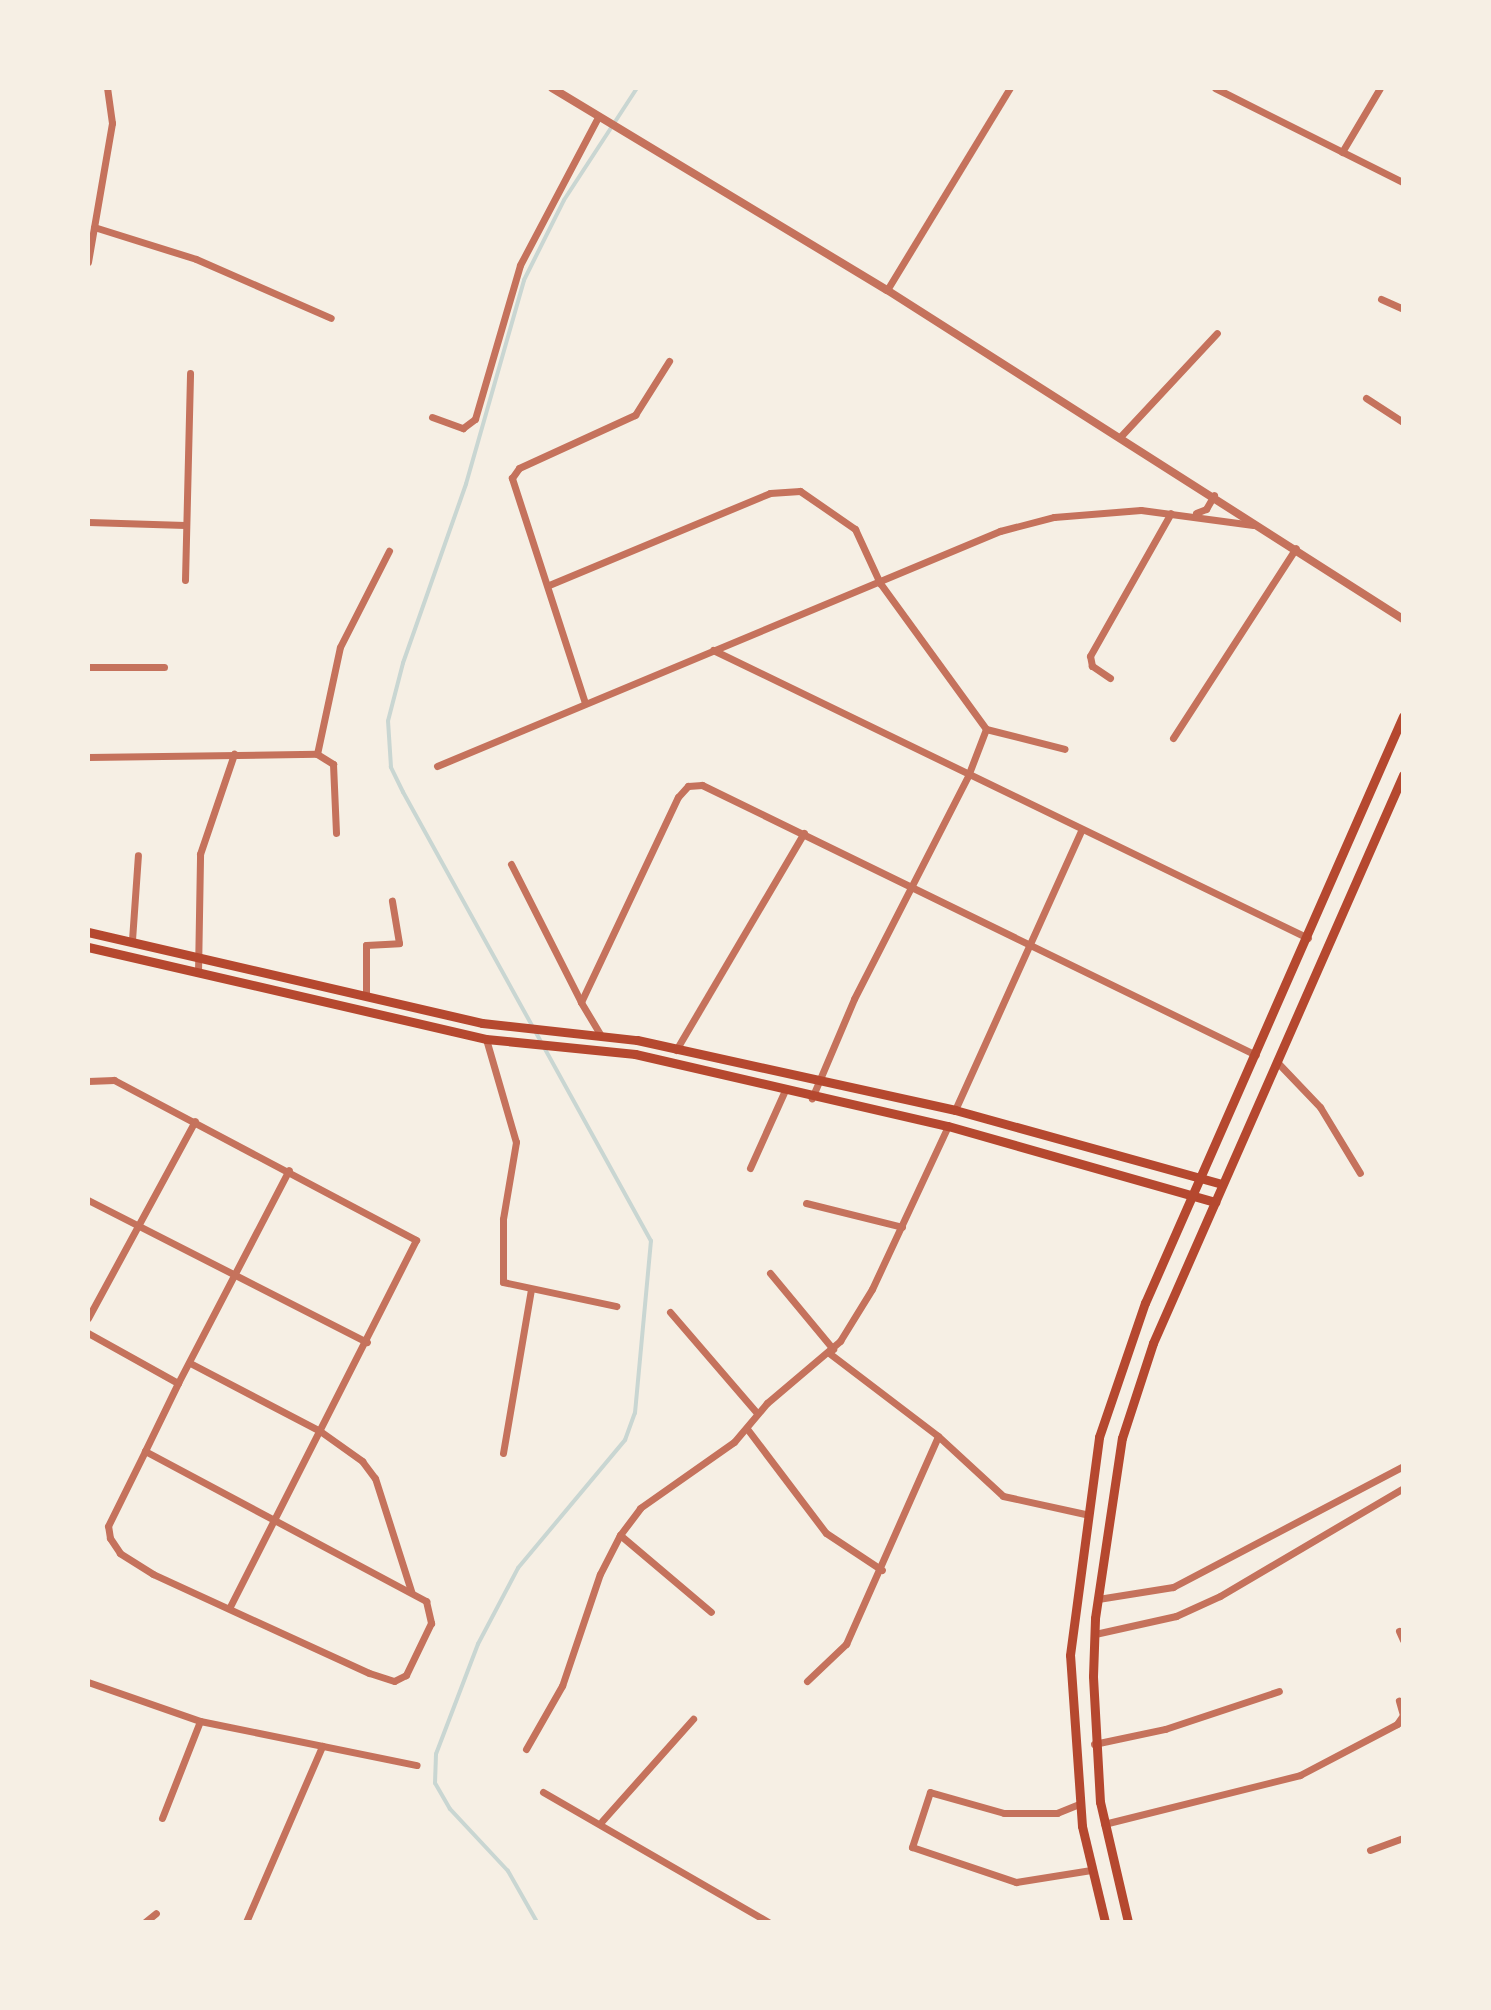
<!DOCTYPE html>
<style>
body{margin:0}
#map{position:relative;width:1491px;height:2010px;overflow:hidden;background:#f6efe4;font-family:"Source Sans 3",sans-serif}
div>[style]{position:absolute}
.stream>*{height:4px;margin:-2px;padding:0 2px;transform-origin:2px;border-radius:2px;background:#c9d6d2}
.minor>*{height:7px;margin:-3.5px;padding:0 3.5px;transform-origin:3.5px;border-radius:3.5px;background:#c5725c}
.tertiary>*{height:8px;margin:-4px;padding:0 4px;transform-origin:4px;border-radius:4px;background:#c5725c}
.secondary>*{height:9px;margin:-4.5px;padding:0 4.5px;transform-origin:4.5px;border-radius:4.5px;background:#b5482f}
span{translate:-50% -50%;white-space:nowrap;text-align:center;line-height:1.15;-webkit-text-stroke:6px #f6efe4;paint-order:stroke}
.frame{position:absolute;inset:0;border:90px solid #f6efe4;pointer-events:none}
</style>
<div id="map">
<div class="stream">
<i style="left:537px;top:1922px;width:59px;rotate:-119.6deg"></i>
<i style="left:508px;top:1871px;width:85px;rotate:-133.1deg"></i>
<i style="left:450px;top:1809px;width:30px;rotate:-120deg"></i>
<i style="left:435px;top:1783px;width:29px;rotate:-88deg"></i>
<i style="left:436px;top:1754px;width:118px;rotate:-69.1deg"></i>
<i style="left:478px;top:1644px;width:86px;rotate:-62.2deg"></i>
<i style="left:518px;top:1568px;width:167px;rotate:-50.1deg"></i>
<i style="left:625px;top:1440px;width:29px;rotate:-70deg"></i>
<i style="left:635px;top:1413px;width:173px;rotate:-84.7deg"></i>
<i style="left:651px;top:1241px;width:513px;rotate:-118.91deg"></i>
<i style="left:403px;top:792px;width:28px;rotate:-116deg"></i>
<i style="left:391px;top:767px;width:46px;rotate:-93.7deg"></i>
<i style="left:388px;top:721px;width:60px;rotate:-75.5deg"></i>
<i style="left:403px;top:663px;width:190px;rotate:-70.6deg"></i>
<i style="left:466px;top:484px;width:212px;rotate:-74.1deg"></i>
<i style="left:524px;top:280px;width:89px;rotate:-63.4deg"></i>
<i style="left:564px;top:200px;width:134px;rotate:-56.9deg"></i>
</div>
<div class="minor">
<i style="left:1215px;top:88px;width:210px;rotate:26.6deg"></i>
<i style="left:1342px;top:152px;width:74px;rotate:-59.3deg"></i>
<i style="left:94px;top:227px;width:107px;rotate:17.4deg"></i>
<i style="left:196px;top:259px;width:147px;rotate:23.6deg"></i>
<i style="left:88px;top:262px;width:141px;rotate:-80.2deg"></i>
<i style="left:112px;top:123px;width:35px;rotate:-98deg"></i>
<i style="left:887px;top:290px;width:237px;rotate:-58.7deg"></i>
<i style="left:1381px;top:299px;width:24px;rotate:24deg"></i>
<i style="left:1366px;top:398px;width:44px;rotate:33deg"></i>
<i style="left:432px;top:417px;width:33px;rotate:20deg"></i>
<i style="left:463px;top:428px;width:15px;rotate:-37deg"></i>
<i style="left:475px;top:419px;width:160px;rotate:-73.7deg"></i>
<i style="left:520px;top:265px;width:167px;rotate:-62.2deg"></i>
<i style="left:1120px;top:437px;width:142px;rotate:-47deg"></i>
<i style="left:1196px;top:513px;width:11px;rotate:-22deg"></i>
<i style="left:1206px;top:509px;width:16px;rotate:-60deg"></i>
<i style="left:88px;top:522px;width:97px;rotate:1.8deg"></i>
<i style="left:185px;top:580px;width:207px;rotate:-88.6deg"></i>
<i style="left:549px;top:585px;width:239px;rotate:-22.6deg"></i>
<i style="left:770px;top:493px;width:30px;rotate:-4deg"></i>
<i style="left:800px;top:491px;width:67px;rotate:34.6deg"></i>
<i style="left:855px;top:529px;width:60px;rotate:65.2deg"></i>
<i style="left:880px;top:583px;width:180px;rotate:54deg"></i>
<i style="left:986px;top:729px;width:50px;rotate:111deg"></i>
<i style="left:968px;top:776px;width:250px;rotate:117.1deg"></i>
<i style="left:854px;top:999px;width:108px;rotate:113deg"></i>
<i style="left:713px;top:650px;width:661px;rotate:25.83deg"></i>
<i style="left:88px;top:667px;width:76px"></i>
<i style="left:1110px;top:678px;width:22px;rotate:-146deg"></i>
<i style="left:1092px;top:666px;width:10px;rotate:-101deg"></i>
<i style="left:1090px;top:656px;width:164px;rotate:-60.5deg"></i>
<i style="left:585px;top:703px;width:237px;rotate:-108deg"></i>
<i style="left:512px;top:478px;width:12px;rotate:-55deg"></i>
<i style="left:519px;top:468px;width:128px;rotate:-24.6deg"></i>
<i style="left:635px;top:415px;width:64px;rotate:-57.8deg"></i>
<i style="left:986px;top:729px;width:81px;rotate:14.2deg"></i>
<i style="left:1173px;top:738px;width:226px;rotate:-57.1deg"></i>
<i style="left:317px;top:754px;width:109px;rotate:-77.9deg"></i>
<i style="left:340px;top:647px;width:108px;rotate:-63deg"></i>
<i style="left:88px;top:757px;width:229px;rotate:-0.8deg"></i>
<i style="left:317px;top:754px;width:19px;rotate:32deg"></i>
<i style="left:333px;top:764px;width:69px;rotate:87.5deg"></i>
<i style="left:437px;top:766px;width:610px;rotate:-22.66deg"></i>
<i style="left:1000px;top:531px;width:56px;rotate:-14.5deg"></i>
<i style="left:1054px;top:517px;width:87px;rotate:-4.6deg"></i>
<i style="left:1141px;top:510px;width:113px;rotate:7.6deg"></i>
<i style="left:511px;top:864px;width:155px;rotate:63.1deg"></i>
<i style="left:132px;top:940px;width:85px;rotate:-86deg"></i>
<i style="left:198px;top:973px;width:119px;rotate:-89deg"></i>
<i style="left:200px;top:854px;width:106px;rotate:-71.2deg"></i>
<i style="left:366px;top:996px;width:51px;rotate:-90deg"></i>
<i style="left:366px;top:945px;width:33px;rotate:-3deg"></i>
<i style="left:399px;top:943px;width:43px;rotate:-99.5deg"></i>
<i style="left:600px;top:1034px;width:37px;rotate:-121deg"></i>
<i style="left:581px;top:1002px;width:227px;rotate:-64.7deg"></i>
<i style="left:678px;top:797px;width:15px;rotate:-48deg"></i>
<i style="left:688px;top:786px;width:14px;rotate:-4deg"></i>
<i style="left:702px;top:785px;width:616px;rotate:25.98deg"></i>
<i style="left:486px;top:1039px;width:107px;rotate:73.8deg"></i>
<i style="left:516px;top:1142px;width:78px;rotate:99.6deg"></i>
<i style="left:503px;top:1219px;width:63px;rotate:90deg"></i>
<i style="left:503px;top:1282px;width:116px;rotate:12deg"></i>
<i style="left:676px;top:1050px;width:252px;rotate:-59.5deg"></i>
<i style="left:1278px;top:1063px;width:61px;rotate:46.3deg"></i>
<i style="left:1320px;top:1107px;width:77px;rotate:58.8deg"></i>
<i style="left:88px;top:1081px;width:26px;rotate:-2deg"></i>
<i style="left:114px;top:1080px;width:342px;rotate:27.9deg"></i>
<i style="left:416px;top:1240px;width:411px;rotate:116.9deg"></i>
<i style="left:955px;top:1110px;width:308px;rotate:-65.7deg"></i>
<i style="left:750px;top:1168px;width:85px;rotate:-65.8deg"></i>
<i style="left:88px;top:1200px;width:313px;rotate:27deg"></i>
<i style="left:806px;top:1203px;width:99px;rotate:14deg"></i>
<i style="left:770px;top:1273px;width:99px;rotate:50.3deg"></i>
<i style="left:670px;top:1312px;width:133px;rotate:49.3deg"></i>
<i style="left:88px;top:1318px;width:224px;rotate:-61.5deg"></i>
<i style="left:88px;top:1333px;width:103px;rotate:29.1deg"></i>
<i style="left:829px;top:1353px;width:137px;rotate:37.3deg"></i>
<i style="left:938px;top:1436px;width:88px;rotate:42.7deg"></i>
<i style="left:1003px;top:1496px;width:84px;rotate:12.4deg"></i>
<i style="left:190px;top:1363px;width:147px;rotate:27.6deg"></i>
<i style="left:320px;top:1431px;width:52px;rotate:35.5deg"></i>
<i style="left:362px;top:1461px;width:21px;rotate:53deg"></i>
<i style="left:375px;top:1478px;width:119px;rotate:72.3deg"></i>
<i style="left:748px;top:1430px;width:129px;rotate:52.9deg"></i>
<i style="left:826px;top:1533px;width:67px;rotate:33.5deg"></i>
<i style="left:145px;top:1451px;width:319px;rotate:28.1deg"></i>
<i style="left:426px;top:1601px;width:23px;rotate:77deg"></i>
<i style="left:431px;top:1623px;width:58px;rotate:115.7deg"></i>
<i style="left:406px;top:1675px;width:13px;rotate:153deg"></i>
<i style="left:394px;top:1681px;width:26px;rotate:-162deg"></i>
<i style="left:369px;top:1673px;width:238px;rotate:-155.4deg"></i>
<i style="left:153px;top:1574px;width:39px;rotate:-148deg"></i>
<i style="left:120px;top:1553px;width:18px;rotate:-124deg"></i>
<i style="left:110px;top:1538px;width:12px;rotate:-99deg"></i>
<i style="left:108px;top:1526px;width:84px;rotate:-63.7deg"></i>
<i style="left:145px;top:1451px;width:76px;rotate:-64.1deg"></i>
<i style="left:178px;top:1383px;width:240px;rotate:-62.5deg"></i>
<i style="left:503px;top:1453px;width:165px;rotate:-80.3deg"></i>
<i style="left:620px;top:1535px;width:119px;rotate:40.2deg"></i>
<i style="left:1098px;top:1599px;width:76px;rotate:-9.1deg"></i>
<i style="left:1173px;top:1587px;width:260px;rotate:-27.7deg"></i>
<i style="left:1399px;top:1631px;width:10px;rotate:66deg"></i>
<i style="left:1095px;top:1634px;width:83px;rotate:-12.5deg"></i>
<i style="left:1176px;top:1616px;width:48px;rotate:-24.4deg"></i>
<i style="left:1220px;top:1596px;width:212px;rotate:-30.5deg"></i>
<i style="left:807px;top:1681px;width:54px;rotate:-43.5deg"></i>
<i style="left:846px;top:1644px;width:227px;rotate:-66.1deg"></i>
<i style="left:88px;top:1682px;width:119px;rotate:19.2deg"></i>
<i style="left:200px;top:1721px;width:221px;rotate:11.5deg"></i>
<i style="left:1094px;top:1744px;width:73px;rotate:-11.9deg"></i>
<i style="left:1165px;top:1729px;width:120px;rotate:-18.4deg"></i>
<i style="left:526px;top:1749px;width:73px;rotate:-60.3deg"></i>
<i style="left:562px;top:1686px;width:118px;rotate:-71.3deg"></i>
<i style="left:600px;top:1574px;width:44px;rotate:-62.9deg"></i>
<i style="left:620px;top:1535px;width:34px;rotate:-53deg"></i>
<i style="left:640px;top:1508px;width:115px;rotate:-35.1deg"></i>
<i style="left:734px;top:1442px;width:51px;rotate:-49.8deg"></i>
<i style="left:767px;top:1403px;width:96px;rotate:-40.3deg"></i>
<i style="left:840px;top:1341px;width:61px;rotate:-58.4deg"></i>
<i style="left:872px;top:1289px;width:180px;rotate:-65deg"></i>
<i style="left:543px;top:1792px;width:260px;rotate:30deg"></i>
<i style="left:1079px;top:1804px;width:24px;rotate:158deg"></i>
<i style="left:1057px;top:1813px;width:53px;rotate:180deg"></i>
<i style="left:1004px;top:1813px;width:77px;rotate:-164.2deg"></i>
<i style="left:930px;top:1792px;width:58px;rotate:108.1deg"></i>
<i style="left:912px;top:1847px;width:110px;rotate:18.6deg"></i>
<i style="left:1016px;top:1882px;width:76px;rotate:-9.1deg"></i>
<i style="left:162px;top:1818px;width:104px;rotate:-68.6deg"></i>
<i style="left:602px;top:1821px;width:137px;rotate:-48.3deg"></i>
<i style="left:1104px;top:1824px;width:202px;rotate:-14deg"></i>
<i style="left:1300px;top:1775px;width:110px;rotate:-27.7deg"></i>
<i style="left:1397px;top:1724px;width:11px;rotate:-56deg"></i>
<i style="left:1403px;top:1715px;width:15px;rotate:-106deg"></i>
<i style="left:1370px;top:1850px;width:35px;rotate:-20deg"></i>
<i style="left:145px;top:1922px;width:14px;rotate:-39deg"></i>
<i style="left:246px;top:1922px;width:192px;rotate:-66.6deg"></i>
</div>
<div class="tertiary">
<i style="left:552px;top:88px;width:391px;rotate:31.1deg"></i>
<i style="left:887px;top:290px;width:612px;rotate:32.52deg"></i>
</div>
<div class="secondary">
<i style="left:88px;top:932px;width:404px;rotate:13deg"></i>
<i style="left:482px;top:1023px;width:156px;rotate:6.3deg"></i>
<i style="left:637px;top:1040px;width:326px;rotate:12.4deg"></i>
<i style="left:955px;top:1110px;width:277px;rotate:15.5deg"></i>
<i style="left:88px;top:947px;width:408px;rotate:13deg"></i>
<i style="left:486px;top:1039px;width:150px;rotate:5.7deg"></i>
<i style="left:635px;top:1054px;width:321px;rotate:13deg"></i>
<i style="left:948px;top:1126px;width:278px;rotate:15.9deg"></i>
<i style="left:1105px;top:1922px;width:99px;rotate:-103.5deg"></i>
<i style="left:1082px;top:1826px;width:171px;rotate:-94deg"></i>
<i style="left:1070px;top:1655px;width:220px;rotate:-82.4deg"></i>
<i style="left:1099px;top:1437px;width:142px;rotate:-71.1deg"></i>
<i style="left:1145px;top:1303px;width:641px;rotate:-66.27deg"></i>
<i style="left:1128px;top:1922px;width:123px;rotate:-103.1deg"></i>
<i style="left:1100px;top:1802px;width:126px;rotate:-93.2deg"></i>
<i style="left:1093px;top:1676px;width:58px;rotate:-88deg"></i>
<i style="left:1095px;top:1618px;width:182px;rotate:-81.5deg"></i>
<i style="left:1122px;top:1438px;width:100px;rotate:-71.9deg"></i>
<i style="left:1153px;top:1343px;width:621px;rotate:-66.24deg"></i>
</div>
<div class="frame"></div>
</div>
